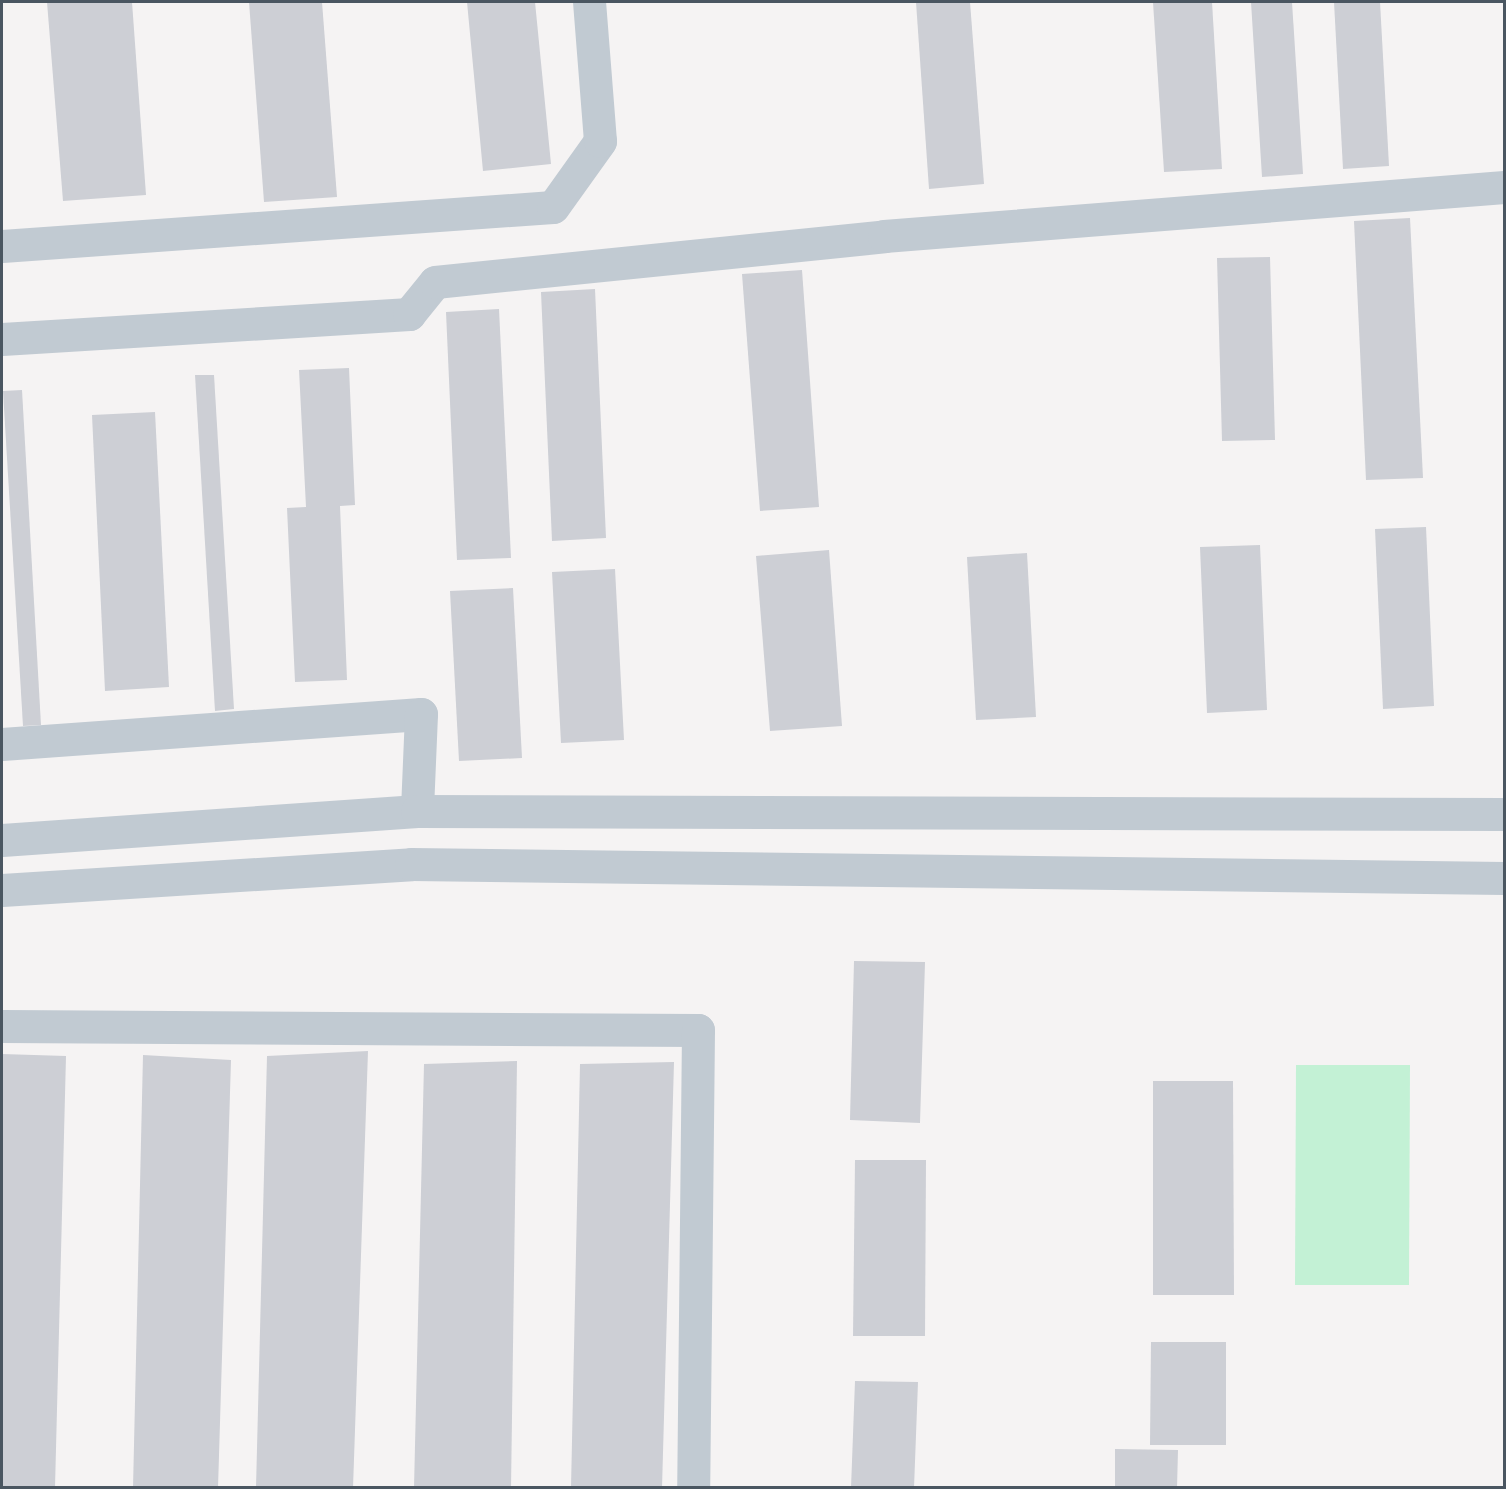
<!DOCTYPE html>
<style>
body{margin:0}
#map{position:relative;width:1506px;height:1489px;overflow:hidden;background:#f5f3f3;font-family:"Noto Sans",sans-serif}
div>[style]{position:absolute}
.green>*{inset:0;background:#c3f1d5}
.building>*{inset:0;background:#cdcfd5}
.street>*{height:33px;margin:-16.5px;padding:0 16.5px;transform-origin:16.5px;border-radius:16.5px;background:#c1cad2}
span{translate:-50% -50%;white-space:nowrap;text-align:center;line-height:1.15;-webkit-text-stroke:5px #fff;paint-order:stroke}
.frame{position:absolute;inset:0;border:3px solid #4a5661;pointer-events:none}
</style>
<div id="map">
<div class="green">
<i style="clip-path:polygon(1296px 1065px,1410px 1065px,1409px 1285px,1295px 1285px)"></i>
</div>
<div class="building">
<i style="clip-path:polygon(47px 2px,132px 2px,146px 195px,63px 201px)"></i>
<i style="clip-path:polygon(249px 2px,322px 2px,337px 197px,264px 202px)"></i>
<i style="clip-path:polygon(467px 2px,535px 2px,551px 164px,483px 171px)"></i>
<i style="clip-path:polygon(916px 2px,970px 2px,984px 184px,929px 189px)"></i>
<i style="clip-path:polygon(1153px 2px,1212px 2px,1222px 169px,1164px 172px)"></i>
<i style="clip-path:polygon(1251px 2px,1292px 2px,1303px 174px,1262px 177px)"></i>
<i style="clip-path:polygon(1334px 2px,1380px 2px,1389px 166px,1343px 169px)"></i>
<i style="clip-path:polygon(1410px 218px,1423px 478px,1366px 480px,1354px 221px)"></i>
<i style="clip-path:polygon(1270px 257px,1275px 440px,1222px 441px,1217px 258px)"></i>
<i style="clip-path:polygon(802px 270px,819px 507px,760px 511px,742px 274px)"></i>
<i style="clip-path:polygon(595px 289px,606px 538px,552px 541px,541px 292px)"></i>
<i style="clip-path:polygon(499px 309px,511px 558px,457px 560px,446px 312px)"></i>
<i style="clip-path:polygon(349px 368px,355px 505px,340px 506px,347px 680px,295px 682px,287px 508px,306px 507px,299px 370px)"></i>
<i style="clip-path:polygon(195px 375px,214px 375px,234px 709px,215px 711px)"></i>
<i style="clip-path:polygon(22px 390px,41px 725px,23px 726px,3px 391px)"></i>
<i style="clip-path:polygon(155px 412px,169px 687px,105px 691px,92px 415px)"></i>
<i style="clip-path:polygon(1426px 527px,1434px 706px,1383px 709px,1375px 529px)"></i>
<i style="clip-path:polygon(1260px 545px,1267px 710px,1207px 713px,1200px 547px)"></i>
<i style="clip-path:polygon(829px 550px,842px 726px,770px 731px,756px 556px)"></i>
<i style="clip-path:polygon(1027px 553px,1036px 717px,976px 720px,967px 557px)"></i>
<i style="clip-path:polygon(615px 569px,624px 740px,561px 743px,552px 572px)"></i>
<i style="clip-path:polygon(513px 588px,522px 758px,459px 761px,450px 591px)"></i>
<i style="clip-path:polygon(854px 961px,925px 962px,920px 1123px,850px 1120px)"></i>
<i style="clip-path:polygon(368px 1051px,353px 1488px,256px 1488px,267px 1056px)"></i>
<i style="clip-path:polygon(2px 1054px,66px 1056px,55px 1488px,2px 1488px)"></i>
<i style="clip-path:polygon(143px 1055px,231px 1060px,218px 1488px,133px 1488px)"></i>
<i style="clip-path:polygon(517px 1061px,511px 1488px,414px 1488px,424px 1064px)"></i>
<i style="clip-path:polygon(674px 1062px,662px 1488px,571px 1488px,580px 1064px)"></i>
<i style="clip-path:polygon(1153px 1081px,1233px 1081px,1234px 1295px,1153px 1295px)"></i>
<i style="clip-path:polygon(855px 1160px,926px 1160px,925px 1336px,853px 1336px)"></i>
<i style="clip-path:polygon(1151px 1342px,1226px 1342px,1226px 1445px,1150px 1445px)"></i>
<i style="clip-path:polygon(855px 1381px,918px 1382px,914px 1488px,851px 1488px)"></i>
<i style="clip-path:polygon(1115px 1449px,1178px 1450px,1177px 1488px,1115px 1488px)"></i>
</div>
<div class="street">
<i style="left:2px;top:246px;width:552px;rotate:-4.05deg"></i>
<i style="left:553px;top:207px;width:81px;rotate:-54.5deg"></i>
<i style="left:600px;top:141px;width:139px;rotate:-94.5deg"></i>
<i style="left:2px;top:339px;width:408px;rotate:-3.5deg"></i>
<i style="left:409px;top:314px;width:41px;rotate:-50.9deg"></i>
<i style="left:435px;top:282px;width:451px;rotate:-5.8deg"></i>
<i style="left:884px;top:236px;width:622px;rotate:-4.52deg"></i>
<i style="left:2px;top:744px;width:420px;rotate:-4.1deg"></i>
<i style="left:421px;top:714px;width:97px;rotate:92.4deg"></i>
<i style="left:2px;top:840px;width:416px;rotate:-4deg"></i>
<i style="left:417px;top:811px;width:1087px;rotate:0.16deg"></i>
<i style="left:2px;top:890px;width:410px;rotate:-3.6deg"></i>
<i style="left:411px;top:864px;width:1093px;rotate:0.73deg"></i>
<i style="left:2px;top:1026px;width:696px;rotate:0.33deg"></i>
<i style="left:698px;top:1030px;width:458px;rotate:90.6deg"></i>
</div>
<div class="frame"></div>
</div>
